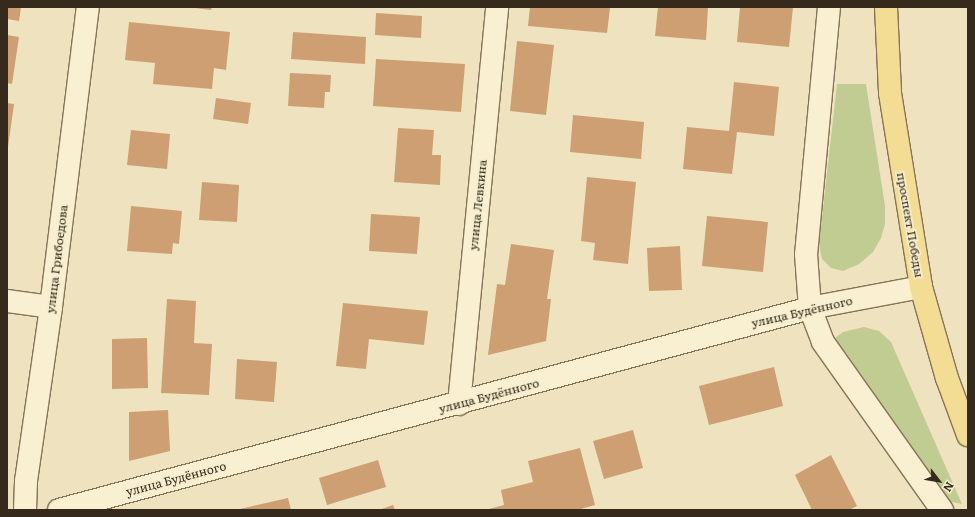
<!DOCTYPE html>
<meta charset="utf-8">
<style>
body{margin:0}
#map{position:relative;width:975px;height:517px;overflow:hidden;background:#eee3be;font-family:Literata,serif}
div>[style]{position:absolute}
.green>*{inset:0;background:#c1cc92}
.building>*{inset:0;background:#cd9f73}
.roads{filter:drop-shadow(1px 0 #867357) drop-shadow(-1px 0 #867357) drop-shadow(0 1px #867357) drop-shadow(0 -1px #867357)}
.minor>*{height:22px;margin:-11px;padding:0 11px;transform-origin:11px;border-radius:11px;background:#f9f0d1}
.major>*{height:22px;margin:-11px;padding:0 11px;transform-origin:11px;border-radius:11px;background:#f3dc94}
span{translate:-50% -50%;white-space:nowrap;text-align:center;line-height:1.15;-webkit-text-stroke:3.5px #f5edcd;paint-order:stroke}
.street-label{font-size:12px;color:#352a1b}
.frame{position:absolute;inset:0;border:8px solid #352a1b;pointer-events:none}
.north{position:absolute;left:919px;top:461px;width:40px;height:40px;-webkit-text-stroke:3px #f5edcd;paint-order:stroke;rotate:121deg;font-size:11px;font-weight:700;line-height:16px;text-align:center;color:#352a1b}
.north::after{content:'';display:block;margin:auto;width:14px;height:18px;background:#352a1b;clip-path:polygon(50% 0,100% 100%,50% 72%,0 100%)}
</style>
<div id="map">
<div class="green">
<i style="clip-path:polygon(837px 84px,866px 84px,885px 206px,885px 224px,881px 238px,873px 252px,859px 264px,843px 271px,831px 268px,822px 259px,819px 244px)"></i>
<i style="clip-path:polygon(864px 327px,879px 331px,891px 342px,962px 504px,942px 500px,834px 344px,836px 337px,843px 332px)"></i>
</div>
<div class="building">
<i style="clip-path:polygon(7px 7px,21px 7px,19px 21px,7px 19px)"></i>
<i style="clip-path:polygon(187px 7px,212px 7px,211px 10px)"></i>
<i style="clip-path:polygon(530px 7px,610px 8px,607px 33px,528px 26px)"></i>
<i style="clip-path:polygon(658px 7px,708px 7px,706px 40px,655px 36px)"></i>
<i style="clip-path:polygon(740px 7px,793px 7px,789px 47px,737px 42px)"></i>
<i style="clip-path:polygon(376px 13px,422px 16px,421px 38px,375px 35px)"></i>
<i style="clip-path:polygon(129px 22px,230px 32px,226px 70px,214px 68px,212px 89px,153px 84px,155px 63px,125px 60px)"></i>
<i style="clip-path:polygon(293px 32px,366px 37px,365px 64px,291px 59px)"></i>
<i style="clip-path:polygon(7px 35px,19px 37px,12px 84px,7px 83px)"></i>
<i style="clip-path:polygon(517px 41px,554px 45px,546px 115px,510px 111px)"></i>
<i style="clip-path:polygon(376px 59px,465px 64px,461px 112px,373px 106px)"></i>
<i style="clip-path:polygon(290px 73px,331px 75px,330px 92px,325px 92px,324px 108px,288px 106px)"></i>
<i style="clip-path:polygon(734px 82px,779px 87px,774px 136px,737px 132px,732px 174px,683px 169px,687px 127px,729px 131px)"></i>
<i style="clip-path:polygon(216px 98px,251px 103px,248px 124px,213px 119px)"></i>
<i style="clip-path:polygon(7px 103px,14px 104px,8px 147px,7px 147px)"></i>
<i style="clip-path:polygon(573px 115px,644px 122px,641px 159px,570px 152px)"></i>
<i style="clip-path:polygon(398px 128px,434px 130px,432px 155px,441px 155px,440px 185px,394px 182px)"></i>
<i style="clip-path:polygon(131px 130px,170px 134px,167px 169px,127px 165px)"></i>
<i style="clip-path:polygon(587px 177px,636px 182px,628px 264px,593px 260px,595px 243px,581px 241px)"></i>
<i style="clip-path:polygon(202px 182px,239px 185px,237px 222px,199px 220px)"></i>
<i style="clip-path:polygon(131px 206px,182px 211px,179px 244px,173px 243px,172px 254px,127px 251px)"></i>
<i style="clip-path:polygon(371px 214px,420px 217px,417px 254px,369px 251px)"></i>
<i style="clip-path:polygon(707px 216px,768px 222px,763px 272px,702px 266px)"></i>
<i style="clip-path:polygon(511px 244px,554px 250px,547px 299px,551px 299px,546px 341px,488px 355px,497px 284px,505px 285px)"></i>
<i style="clip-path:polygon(680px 246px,682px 290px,649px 291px,647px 248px)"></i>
<i style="clip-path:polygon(167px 299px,196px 301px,194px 343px,212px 344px,209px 395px,161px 393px)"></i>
<i style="clip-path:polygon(343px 303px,428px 311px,424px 345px,369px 339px,366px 369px,336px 366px)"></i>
<i style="clip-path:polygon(147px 338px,148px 388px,112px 389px,112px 339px)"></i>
<i style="clip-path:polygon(237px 359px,277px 362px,274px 402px,235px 399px)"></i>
<i style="clip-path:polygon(774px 367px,783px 406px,709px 425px,699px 386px)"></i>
<i style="clip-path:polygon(168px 410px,170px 451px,129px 461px,129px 412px)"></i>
<i style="clip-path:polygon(633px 430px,643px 468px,604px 479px,593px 441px)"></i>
<i style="clip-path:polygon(580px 448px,595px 505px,577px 510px,485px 510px,504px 505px,501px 490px,533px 482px,528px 461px)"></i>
<i style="clip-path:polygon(831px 455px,857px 506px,849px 510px,812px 510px,795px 475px)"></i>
<i style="clip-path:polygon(378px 460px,386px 487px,327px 505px,319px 478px)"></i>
<i style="clip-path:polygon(288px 498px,291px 510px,240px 510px,240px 509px)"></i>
<i style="clip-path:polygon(393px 505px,395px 510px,379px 510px)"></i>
</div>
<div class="roads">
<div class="minor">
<i style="left:829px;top:7px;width:248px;rotate:95.3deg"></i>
<i style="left:806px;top:254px;width:54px;rotate:85.8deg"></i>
<i style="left:810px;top:308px;width:36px;rotate:69deg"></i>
<i style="left:823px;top:342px;width:206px;rotate:54.7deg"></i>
<i style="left:7px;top:301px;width:44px;rotate:7.8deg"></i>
<i style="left:459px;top:404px;width:399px;rotate:-84.5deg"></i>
<i style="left:25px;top:510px;width:29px;rotate:-88deg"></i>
<i style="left:26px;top:481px;width:176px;rotate:-81.8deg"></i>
<i style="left:51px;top:307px;width:302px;rotate:-83deg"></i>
<i style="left:59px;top:510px;width:778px;rotate:-15.05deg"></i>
<i style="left:810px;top:308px;width:113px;rotate:-10.7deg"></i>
</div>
<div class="major">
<i style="left:886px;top:7px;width:86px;rotate:87.3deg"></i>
<i style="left:890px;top:93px;width:196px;rotate:80.9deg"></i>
<i style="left:921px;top:287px;width:95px;rotate:74.1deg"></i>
<i style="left:947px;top:378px;width:61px;rotate:69.8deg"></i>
</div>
</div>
<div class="street-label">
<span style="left:478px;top:205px;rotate:-84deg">улица Левкина</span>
<span style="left:910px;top:225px;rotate:80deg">проспект Победы</span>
<span style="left:57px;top:259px;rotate:-83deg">улица Грибоедова</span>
<span style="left:802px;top:312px;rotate:-13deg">улица Будённого</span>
<span style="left:489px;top:396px;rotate:-15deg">улица Будённого</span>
<span style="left:176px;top:479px;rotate:-15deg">улица Будённого</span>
</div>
<div class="frame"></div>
<div class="north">N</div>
</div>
